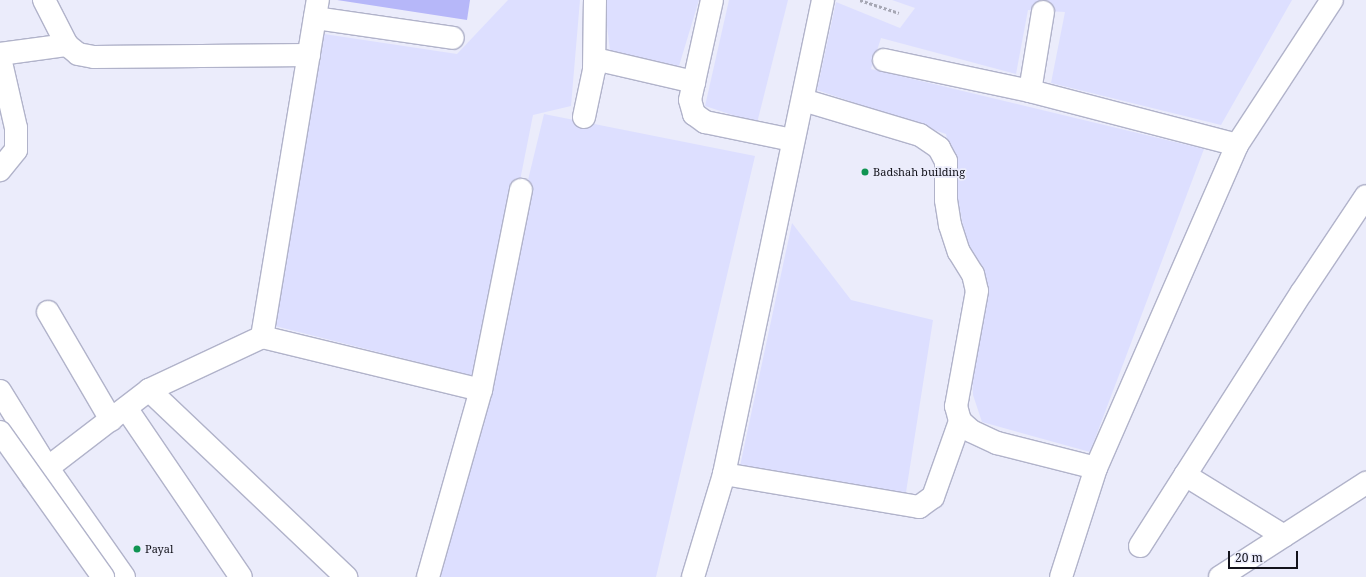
<!DOCTYPE html>
<style>
body{margin:0}
#map{position:relative;width:1366px;height:577px;overflow:hidden;background:#ebecfb;font-family:"Noto Serif",serif}
div>[style]{position:absolute}
.built>*{inset:0;background:#dddfff}
.building>*{inset:0;background:#b6b7f9}
.path>*{height:2.5px;margin-top:-1.25px;transform-origin:0;background:repeating-linear-gradient(90deg,#a6a7b4 0 3px,transparent 0 5px)}
.roads{filter:drop-shadow(1px 0 #b1b3ca) drop-shadow(-1px 0 #b1b3ca) drop-shadow(0 1px #b1b3ca) drop-shadow(0 -1px #b1b3ca)}
.street>*{height:22px;margin:-11px;padding:0 11px;transform-origin:11px;border-radius:11px;background:#fff}
.highway>*{height:22px;margin:-11px;padding:0 11px;transform-origin:11px;border-radius:11px;background:#fff}
.bridges{filter:drop-shadow(1px 0 #b1b3ca) drop-shadow(-1px 0 #b1b3ca) drop-shadow(0 1px #b1b3ca) drop-shadow(0 -1px #b1b3ca)}
.highway-bridge>*{height:22px;margin:-11px;padding:0 11px;transform-origin:11px;border-radius:11px;background:#fff}
.dots>*{width:11px;height:11px;translate:-50% -50%;box-sizing:border-box;border:2px solid #ebecfb;border-radius:50%}
span{translate:-50% -50%;white-space:nowrap;text-align:center;line-height:1.15;-webkit-text-stroke:3.5px #ebecfb;paint-order:stroke}
.poi-label{font-size:11px;color:#13131b}
.left{translate:0 -50%;text-align:left}
.scale{position:absolute;left:1228px;top:551px;width:70px;height:18px;box-sizing:border-box;border:2px solid #13131b;border-top:0;padding-left:5px;font-size:12px;line-height:14px;white-space:nowrap;color:#13131b;-webkit-text-stroke:3px #ebecfb;paint-order:stroke}
</style>
<div id="map">
<div class="built">
<i style="clip-path:polygon(508px 0,580px 0,571px 106px,533px 115px,484px 362px,544px 114px,755px 156px,656px 577px,434px 577px,481px 378px,275px 326px,324px 34px,457px 54px)"></i>
<i style="clip-path:polygon(604px 0,699px 0,679px 66px,610px 51px)"></i>
<i style="clip-path:polygon(729px 0,788px 0,757px 123px,705px 106px)"></i>
<i style="clip-path:polygon(892px 0,1292px 0,1221px 125px,1051px 83px,1065px 12px,1028px 10px,1016px 74px,881px 38px,871px 69px,1204px 149px,1090px 452px,982px 422px,973px 395px,965px 237px,946px 134px,817px 90px,836px 2px,900px 28px,915px 8px)"></i>
<i style="clip-path:polygon(792px 223px,851px 300px,933px 320px,904px 505px,740px 466px)"></i>
</div>
<div class="building">
<i style="clip-path:polygon(337px 0,470px 0,467px 20px)"></i>
</div>
<div class="path">
<i style="left:860px;top:0;width:41px;rotate:18.4deg"></i>
</div>
<div class="roads">
<div class="street">
<i style="left:44px;top:0;width:51px;rotate:62.9deg"></i>
<i style="left:67px;top:45px;width:14px;rotate:39deg"></i>
<i style="left:78px;top:54px;width:16px;rotate:11deg"></i>
<i style="left:94px;top:57px;width:215px;rotate:-0.5deg"></i>
<i style="left:712px;top:0;width:102px;rotate:102.4deg"></i>
<i style="left:690px;top:100px;width:15px;rotate:74deg"></i>
<i style="left:694px;top:114px;width:14px;rotate:36deg"></i>
<i style="left:705px;top:122px;width:89px;rotate:11.7deg"></i>
<i style="left:315px;top:18px;width:139px;rotate:8.2deg"></i>
<i style="left:0;top:54px;width:68px;rotate:-7.7deg"></i>
<i style="left:0;top:58px;width:72px;rotate:77.1deg"></i>
<i style="left:16px;top:128px;width:22px;rotate:90deg"></i>
<i style="left:16px;top:150px;width:26px;rotate:129deg"></i>
<i style="left:595px;top:59px;width:102px;rotate:13.1deg"></i>
<i style="left:884px;top:60px;width:149px;rotate:12deg"></i>
<i style="left:1030px;top:91px;width:214px;rotate:14.6deg"></i>
<i style="left:1030px;top:91px;width:80px;rotate:-80.7deg"></i>
<i style="left:803px;top:100px;width:122px;rotate:16.7deg"></i>
<i style="left:920px;top:135px;width:23px;rotate:34deg"></i>
<i style="left:939px;top:148px;width:15px;rotate:62deg"></i>
<i style="left:946px;top:161px;width:39px;rotate:90deg"></i>
<i style="left:946px;top:200px;width:25px;rotate:81deg"></i>
<i style="left:950px;top:225px;width:28px;rotate:72deg"></i>
<i style="left:959px;top:252px;width:26px;rotate:58deg"></i>
<i style="left:973px;top:274px;width:17px;rotate:77deg"></i>
<i style="left:977px;top:291px;width:117px;rotate:100.3deg"></i>
<i style="left:956px;top:406px;width:16px;rotate:75deg"></i>
<i style="left:960px;top:421px;width:15px;rotate:42deg"></i>
<i style="left:971px;top:431px;width:29px;rotate:25deg"></i>
<i style="left:997px;top:443px;width:102px;rotate:14.2deg"></i>
<i style="left:584px;top:117px;width:48px;rotate:-78deg"></i>
<i style="left:594px;top:70px;width:70px;rotate:-89.2deg"></i>
<i style="left:48px;top:312px;width:125px;rotate:59.7deg"></i>
<i style="left:262px;top:337px;width:225px;rotate:13.6deg"></i>
<i style="left:149px;top:390px;width:272px;rotate:43.5deg"></i>
<i style="left:126px;top:408px;width:204px;rotate:55.8deg"></i>
<i style="left:724px;top:474px;width:198px;rotate:9.6deg"></i>
<i style="left:919px;top:507px;width:17px;rotate:-36deg"></i>
<i style="left:933px;top:497px;width:81px;rotate:-70.4deg"></i>
<i style="left:1185px;top:475px;width:116px;rotate:31.6deg"></i>
<i style="left:33px;top:479px;width:146px;rotate:-37.5deg"></i>
<i style="left:149px;top:390px;width:125px;rotate:-25.1deg"></i>
<i style="left:262px;top:337px;width:342px;rotate:-80.6deg"></i>
<i style="left:1140px;top:546px;width:301px;rotate:-57.5deg"></i>
<i style="left:1302px;top:292px;width:115px;rotate:-56.3deg"></i>
<i style="left:428px;top:577px;width:194px;rotate:-74.2deg"></i>
<i style="left:481px;top:390px;width:204px;rotate:-78.7deg"></i>
<i style="left:693px;top:577px;width:108px;rotate:-73.2deg"></i>
<i style="left:724px;top:474px;width:484px;rotate:-78.2deg"></i>
<i style="left:1061px;top:577px;width:114px;rotate:-72.2deg"></i>
<i style="left:1096px;top:468px;width:352px;rotate:-66.4deg"></i>
<i style="left:1237px;top:145px;width:173px;rotate:-56.8deg"></i>
<i style="left:1220px;top:577px;width:174px;rotate:-32.8deg"></i>
</div>
<div class="highway">
<i style="left:0;top:391px;width:89px;rotate:58.3deg"></i>
<i style="left:47px;top:467px;width:134px;rotate:55deg"></i>
</div>
</div>
<div class="bridges">
<div class="highway-bridge">
<i style="left:0;top:432px;width:178px;rotate:54.6deg"></i>
</div>
</div>
<div class="dots">
<i style="left:865px;top:172px;background:#109452"></i>
<i style="left:137px;top:549px;background:#109452"></i>
</div>
<div class="poi-label">
<span class="left" style="left:873px;top:172px">Badshah building</span>
<span class="left" style="left:145px;top:549px">Payal</span>
</div>
<div class="scale">20 m</div>
</div>
